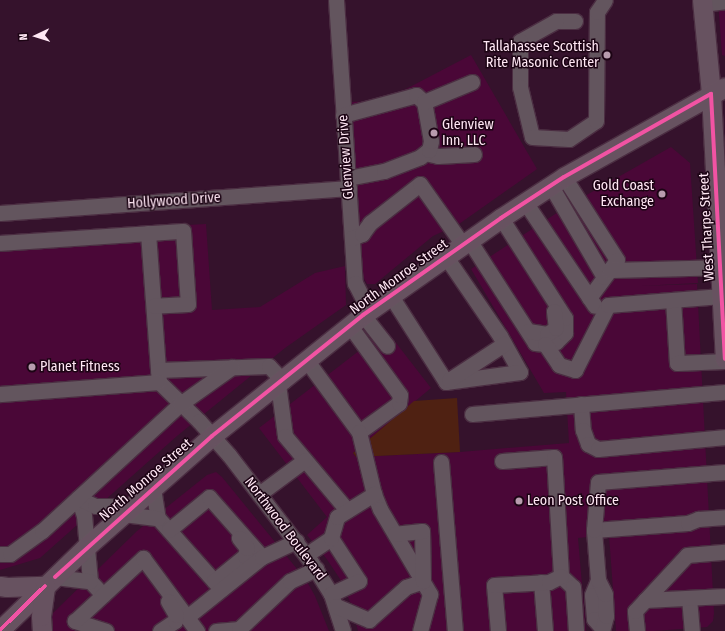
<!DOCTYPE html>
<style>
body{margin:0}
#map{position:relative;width:725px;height:631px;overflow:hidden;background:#35122c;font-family:"Fira Sans Condensed",sans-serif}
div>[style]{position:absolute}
.built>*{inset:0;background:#4a0737}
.green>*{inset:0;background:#4f2112}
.roads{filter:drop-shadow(1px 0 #4b2e42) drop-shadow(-1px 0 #4b2e42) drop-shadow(0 1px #4b2e42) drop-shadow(0 -1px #4b2e42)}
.minor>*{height:15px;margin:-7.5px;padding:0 7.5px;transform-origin:7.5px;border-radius:7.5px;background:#63555e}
.major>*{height:19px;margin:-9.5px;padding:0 9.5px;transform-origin:9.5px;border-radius:9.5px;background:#675260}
.cycleway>*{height:4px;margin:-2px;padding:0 2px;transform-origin:2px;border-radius:2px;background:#f153a3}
.dots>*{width:11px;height:11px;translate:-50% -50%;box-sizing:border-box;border:2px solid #1c0414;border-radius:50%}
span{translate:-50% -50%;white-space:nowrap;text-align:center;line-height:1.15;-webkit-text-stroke:3px #1c0414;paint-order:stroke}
.poi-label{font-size:14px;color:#ffe7f4}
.right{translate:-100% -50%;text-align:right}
.left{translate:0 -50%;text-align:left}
.street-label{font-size:14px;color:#ffe7f4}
.north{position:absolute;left:16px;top:16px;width:40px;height:40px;-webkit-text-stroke:3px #1c0414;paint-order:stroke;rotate:266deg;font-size:11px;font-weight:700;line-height:16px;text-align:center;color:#ffe7f4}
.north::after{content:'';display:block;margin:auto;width:14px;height:18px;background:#ffe7f4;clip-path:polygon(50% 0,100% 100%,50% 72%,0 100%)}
</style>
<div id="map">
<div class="built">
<i style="clip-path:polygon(718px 0,725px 0,725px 56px,722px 55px)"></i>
<i style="clip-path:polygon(471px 55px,537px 169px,459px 224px,433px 236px,375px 284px,367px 284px,360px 271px,350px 102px,383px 101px)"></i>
<i style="clip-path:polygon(671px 147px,690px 163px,698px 283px,640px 286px,697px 284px,714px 613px,713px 621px,707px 627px,654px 631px,616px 631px,609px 535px,578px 538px,586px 631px,358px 631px,351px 604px,340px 579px,326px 558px,307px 535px,327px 517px,259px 428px,386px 330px,431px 388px,353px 453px,356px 457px,460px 452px,569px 443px,566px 392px,544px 393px,471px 269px,569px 205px)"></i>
<i style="clip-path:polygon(206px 224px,212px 310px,260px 307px,315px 273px,345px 266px,346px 305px,285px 348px,177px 436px,40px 558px,0 570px,0 235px)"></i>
<i style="clip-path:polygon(216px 472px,222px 477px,306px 580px,315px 596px,329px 631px,52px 631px,48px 623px,52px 614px,137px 531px,207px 475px)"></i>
</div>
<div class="green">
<i style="clip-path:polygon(457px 398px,460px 452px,356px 457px,353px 453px,414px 401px)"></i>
</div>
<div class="roads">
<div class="minor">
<i style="left:336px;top:0;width:284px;rotate:86.2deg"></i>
<i style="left:355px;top:283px;width:31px;rotate:63deg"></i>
<i style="left:702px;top:4px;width:23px;rotate:-7deg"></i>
<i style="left:575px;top:21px;width:19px;rotate:180deg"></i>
<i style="left:556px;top:21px;width:41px;rotate:150.9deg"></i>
<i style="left:520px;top:41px;width:46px;rotate:90deg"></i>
<i style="left:520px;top:87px;width:51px;rotate:76.5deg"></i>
<i style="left:532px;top:137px;width:37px;rotate:3deg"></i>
<i style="left:569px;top:139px;width:32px;rotate:-34deg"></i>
<i style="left:596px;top:121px;width:109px;rotate:-89.5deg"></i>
<i style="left:597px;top:12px;width:14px;rotate:-56deg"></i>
<i style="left:343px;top:115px;width:76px;rotate:-15.3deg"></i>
<i style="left:416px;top:95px;width:11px;rotate:41deg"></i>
<i style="left:425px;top:153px;width:13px;rotate:13deg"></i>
<i style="left:438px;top:156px;width:36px;rotate:-3deg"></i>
<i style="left:564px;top:177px;width:98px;rotate:57.4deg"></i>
<i style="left:617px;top:260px;width:47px;rotate:126.4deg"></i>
<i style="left:348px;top:178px;width:37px;rotate:-11deg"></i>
<i style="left:384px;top:171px;width:39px;rotate:-21deg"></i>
<i style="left:420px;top:157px;width:11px;rotate:-38deg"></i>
<i style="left:429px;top:150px;width:9px;rotate:-77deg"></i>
<i style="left:431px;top:141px;width:40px;rotate:-100deg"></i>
<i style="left:424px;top:102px;width:52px;rotate:-22.6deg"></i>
<i style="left:551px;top:186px;width:105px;rotate:59.8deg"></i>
<i style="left:525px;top:202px;width:125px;rotate:56.1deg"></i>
<i style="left:0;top:213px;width:350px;rotate:-4.1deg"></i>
<i style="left:148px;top:233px;width:149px;rotate:85.8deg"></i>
<i style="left:159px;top:382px;width:56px;rotate:44.3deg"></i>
<i style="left:199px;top:421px;width:45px;rotate:48.6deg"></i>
<i style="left:229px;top:455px;width:135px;rotate:52.5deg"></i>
<i style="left:311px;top:562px;width:38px;rotate:58deg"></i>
<i style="left:331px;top:594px;width:39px;rotate:72deg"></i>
<i style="left:352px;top:238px;width:11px;rotate:-22deg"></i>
<i style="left:362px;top:234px;width:14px;rotate:-54deg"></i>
<i style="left:370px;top:223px;width:63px;rotate:-38deg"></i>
<i style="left:420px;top:184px;width:75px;rotate:54.8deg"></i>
<i style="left:469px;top:240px;width:122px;rotate:57.3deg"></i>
<i style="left:535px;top:343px;width:10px;rotate:6deg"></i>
<i style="left:545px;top:344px;width:11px;rotate:-10deg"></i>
<i style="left:556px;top:342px;width:13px;rotate:-45deg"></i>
<i style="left:565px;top:333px;width:15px;rotate:-90deg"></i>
<i style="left:565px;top:318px;width:119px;rotate:-122.6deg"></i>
<i style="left:0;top:243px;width:183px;rotate:-3.8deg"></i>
<i style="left:183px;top:231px;width:73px;rotate:86.1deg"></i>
<i style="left:188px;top:304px;width:34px;rotate:177deg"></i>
<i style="left:446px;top:257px;width:96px;rotate:55.6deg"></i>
<i style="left:500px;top:336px;width:41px;rotate:60.9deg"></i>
<i style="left:520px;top:372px;width:75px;rotate:172.3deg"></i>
<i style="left:609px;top:270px;width:111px;rotate:-1.5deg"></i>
<i style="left:391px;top:296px;width:102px;rotate:57.4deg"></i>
<i style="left:673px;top:300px;width:63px;rotate:86.4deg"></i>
<i style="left:677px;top:363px;width:48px;rotate:-2.4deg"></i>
<i style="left:363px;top:315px;width:39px;rotate:52deg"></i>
<i style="left:528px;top:331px;width:19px;rotate:9deg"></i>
<i style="left:547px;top:334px;width:11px;rotate:-34deg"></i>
<i style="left:556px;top:328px;width:17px;rotate:-97deg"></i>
<i style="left:545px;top:344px;width:25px;rotate:56deg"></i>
<i style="left:559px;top:365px;width:17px;rotate:17deg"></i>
<i style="left:575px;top:370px;width:73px;rotate:-63.1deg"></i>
<i style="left:608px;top:305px;width:114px;rotate:-4.5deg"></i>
<i style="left:307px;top:361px;width:88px;rotate:53.8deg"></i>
<i style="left:359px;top:432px;width:49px;rotate:-35.9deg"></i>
<i style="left:399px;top:403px;width:8px;rotate:-83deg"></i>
<i style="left:400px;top:395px;width:85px;rotate:-125.9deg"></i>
<i style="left:158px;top:370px;width:111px;rotate:-2.1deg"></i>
<i style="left:269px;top:366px;width:21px;rotate:47deg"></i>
<i style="left:449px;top:380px;width:66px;rotate:-33.2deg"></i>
<i style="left:278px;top:384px;width:52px;rotate:82.3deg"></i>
<i style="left:285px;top:436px;width:97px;rotate:50deg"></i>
<i style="left:0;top:394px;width:159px;rotate:-4.3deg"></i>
<i style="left:581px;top:404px;width:26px;rotate:86deg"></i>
<i style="left:583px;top:430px;width:15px;rotate:70deg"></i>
<i style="left:588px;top:444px;width:11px;rotate:27deg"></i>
<i style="left:598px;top:449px;width:128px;rotate:-5.4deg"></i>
<i style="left:472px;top:414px;width:254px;rotate:-5deg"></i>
<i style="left:359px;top:432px;width:64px;rotate:76.4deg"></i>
<i style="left:374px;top:494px;width:16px;rotate:68deg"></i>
<i style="left:380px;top:509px;width:99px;rotate:59.5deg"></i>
<i style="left:430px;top:594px;width:38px;rotate:105deg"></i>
<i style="left:502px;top:461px;width:52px;rotate:-4.4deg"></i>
<i style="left:554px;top:457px;width:119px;rotate:86.6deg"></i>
<i style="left:561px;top:576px;width:16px;rotate:43deg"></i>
<i style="left:573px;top:587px;width:44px;rotate:86.1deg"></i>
<i style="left:441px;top:462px;width:170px;rotate:85.3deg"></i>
<i style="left:153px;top:488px;width:30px;rotate:81deg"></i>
<i style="left:158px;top:518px;width:95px;rotate:48.4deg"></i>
<i style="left:259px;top:494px;width:57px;rotate:-36.5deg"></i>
<i style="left:78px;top:498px;width:18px;rotate:71deg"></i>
<i style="left:84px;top:515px;width:66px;rotate:84.8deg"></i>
<i style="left:90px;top:581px;width:19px;rotate:47deg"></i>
<i style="left:78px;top:498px;width:19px;rotate:25deg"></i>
<i style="left:95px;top:506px;width:38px"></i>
<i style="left:123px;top:514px;width:35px;rotate:7deg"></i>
<i style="left:169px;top:530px;width:52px;rotate:-39.5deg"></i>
<i style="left:209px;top:497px;width:80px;rotate:48.5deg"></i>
<i style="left:594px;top:530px;width:94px;rotate:-4.3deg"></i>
<i style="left:688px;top:523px;width:11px;rotate:-22deg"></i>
<i style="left:698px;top:519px;width:27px;rotate:-4deg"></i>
<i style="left:331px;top:538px;width:51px;rotate:56.9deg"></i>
<i style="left:359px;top:581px;width:31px;rotate:155deg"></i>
<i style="left:0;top:554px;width:10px"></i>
<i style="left:10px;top:554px;width:39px;rotate:-36deg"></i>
<i style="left:42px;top:531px;width:188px;rotate:-42.6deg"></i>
<i style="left:180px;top:404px;width:64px;rotate:-35.4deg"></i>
<i style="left:306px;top:555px;width:30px;rotate:-34deg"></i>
<i style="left:331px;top:538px;width:22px;rotate:-74deg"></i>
<i style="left:337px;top:517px;width:44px;rotate:-31.9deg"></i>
<i style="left:55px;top:577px;width:35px;rotate:7deg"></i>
<i style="left:598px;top:580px;width:16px;rotate:112deg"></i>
<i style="left:592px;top:595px;width:24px;rotate:85deg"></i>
<i style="left:594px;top:619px;width:12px;rotate:48deg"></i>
<i style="left:214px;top:581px;width:40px;rotate:-39deg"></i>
<i style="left:245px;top:556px;width:8px;rotate:-76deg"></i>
<i style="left:247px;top:548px;width:13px;rotate:-129deg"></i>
<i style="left:541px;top:582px;width:49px;rotate:85.3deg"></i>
<i style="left:689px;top:598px;width:33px;rotate:85deg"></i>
<i style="left:645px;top:600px;width:80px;rotate:-2.9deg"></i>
<i style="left:336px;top:606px;width:36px;rotate:23deg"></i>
<i style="left:369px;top:620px;width:50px;rotate:-41.7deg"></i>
<i style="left:406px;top:587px;width:18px;rotate:-19deg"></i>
<i style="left:423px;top:581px;width:50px;rotate:-91.1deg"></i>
<i style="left:422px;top:531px;width:27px;rotate:174deg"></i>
<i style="left:187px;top:617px;width:96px;rotate:-38.7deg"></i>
<i style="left:262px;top:557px;width:38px;rotate:-25deg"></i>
<i style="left:106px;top:631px;width:33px;rotate:-162deg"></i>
<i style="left:75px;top:621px;width:93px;rotate:-42.8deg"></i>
<i style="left:143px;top:558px;width:91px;rotate:53.5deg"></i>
<i style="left:160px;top:631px;width:18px;rotate:-34deg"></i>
<i style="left:175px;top:621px;width:6px;rotate:-81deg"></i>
<i style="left:176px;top:615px;width:16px;rotate:-120deg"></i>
<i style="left:216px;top:631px;width:23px;rotate:-5deg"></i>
<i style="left:239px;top:629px;width:70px;rotate:-43.3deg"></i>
<i style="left:290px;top:581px;width:29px;rotate:-25deg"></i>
<i style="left:498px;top:631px;width:46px;rotate:-95deg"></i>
<i style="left:494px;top:585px;width:55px;rotate:-3.1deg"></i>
<i style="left:549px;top:582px;width:13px;rotate:-27deg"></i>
<i style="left:602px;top:631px;width:16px;rotate:-75deg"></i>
<i style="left:606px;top:616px;width:22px;rotate:-93deg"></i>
<i style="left:605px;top:594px;width:16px;rotate:-117deg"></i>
<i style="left:598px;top:580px;width:50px;rotate:-94.6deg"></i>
<i style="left:594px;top:530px;width:48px;rotate:-85.2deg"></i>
<i style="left:598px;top:482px;width:127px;rotate:-4.5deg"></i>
<i style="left:637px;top:631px;width:20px;rotate:-96deg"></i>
<i style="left:635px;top:611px;width:76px;rotate:-47.1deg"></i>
<i style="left:687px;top:555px;width:38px;rotate:-5deg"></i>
</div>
<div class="major">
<i style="left:702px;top:0;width:94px;rotate:84.5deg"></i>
<i style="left:711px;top:94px;width:265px;rotate:87deg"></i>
<i style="left:0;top:586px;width:7px;rotate:8deg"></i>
<i style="left:7px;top:587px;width:38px;rotate:-2deg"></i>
<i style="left:0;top:630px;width:120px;rotate:-44deg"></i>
<i style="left:86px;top:547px;width:168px;rotate:-41.4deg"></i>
<i style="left:212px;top:436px;width:193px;rotate:-38.7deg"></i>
<i style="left:363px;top:315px;width:169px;rotate:-35.1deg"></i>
<i style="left:501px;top:218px;width:75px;rotate:-33.1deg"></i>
<i style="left:564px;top:177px;width:184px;rotate:-29.2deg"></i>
<i style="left:42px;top:631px;width:15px;rotate:-94deg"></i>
<i style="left:41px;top:616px;width:30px;rotate:-82deg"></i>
</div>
</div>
<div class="cycleway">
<i style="left:55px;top:577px;width:211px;rotate:-41.9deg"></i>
<i style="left:212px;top:436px;width:193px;rotate:-38.7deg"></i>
<i style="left:363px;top:315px;width:169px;rotate:-35.1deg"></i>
<i style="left:501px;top:218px;width:75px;rotate:-33.1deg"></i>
<i style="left:564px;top:177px;width:169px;rotate:-29.5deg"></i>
<i style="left:711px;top:94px;width:265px;rotate:87deg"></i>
<i style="left:0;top:630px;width:63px;rotate:-44.4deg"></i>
</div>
<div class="dots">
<i style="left:607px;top:55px;background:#b89cae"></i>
<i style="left:434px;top:133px;background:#b89cae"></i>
<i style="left:662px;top:194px;background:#b89cae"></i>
<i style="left:32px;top:367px;background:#b89cae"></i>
<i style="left:519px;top:501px;background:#b89cae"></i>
</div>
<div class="poi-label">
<span class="right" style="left:599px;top:55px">Tallahassee Scottish<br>Rite Masonic Center</span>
<span class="left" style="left:442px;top:133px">Glenview<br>Inn, LLC</span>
<span class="right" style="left:654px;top:194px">Gold Coast<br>Exchange</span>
<span class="left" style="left:40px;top:367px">Planet Fitness</span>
<span class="left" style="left:527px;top:501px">Leon Post Office</span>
</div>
<div class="street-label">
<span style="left:346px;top:157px;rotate:-94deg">Glenview Drive</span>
<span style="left:174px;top:201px;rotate:-4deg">Hollywood Drive</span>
<span style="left:707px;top:227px;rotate:-93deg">West Tharpe Street</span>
<span style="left:399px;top:277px;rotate:-36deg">North Monroe Street</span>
<span style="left:146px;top:480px;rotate:-41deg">North Monroe Street</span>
<span style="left:285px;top:529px;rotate:53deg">Northwood Boulevard</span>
</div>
<div class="north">N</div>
</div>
